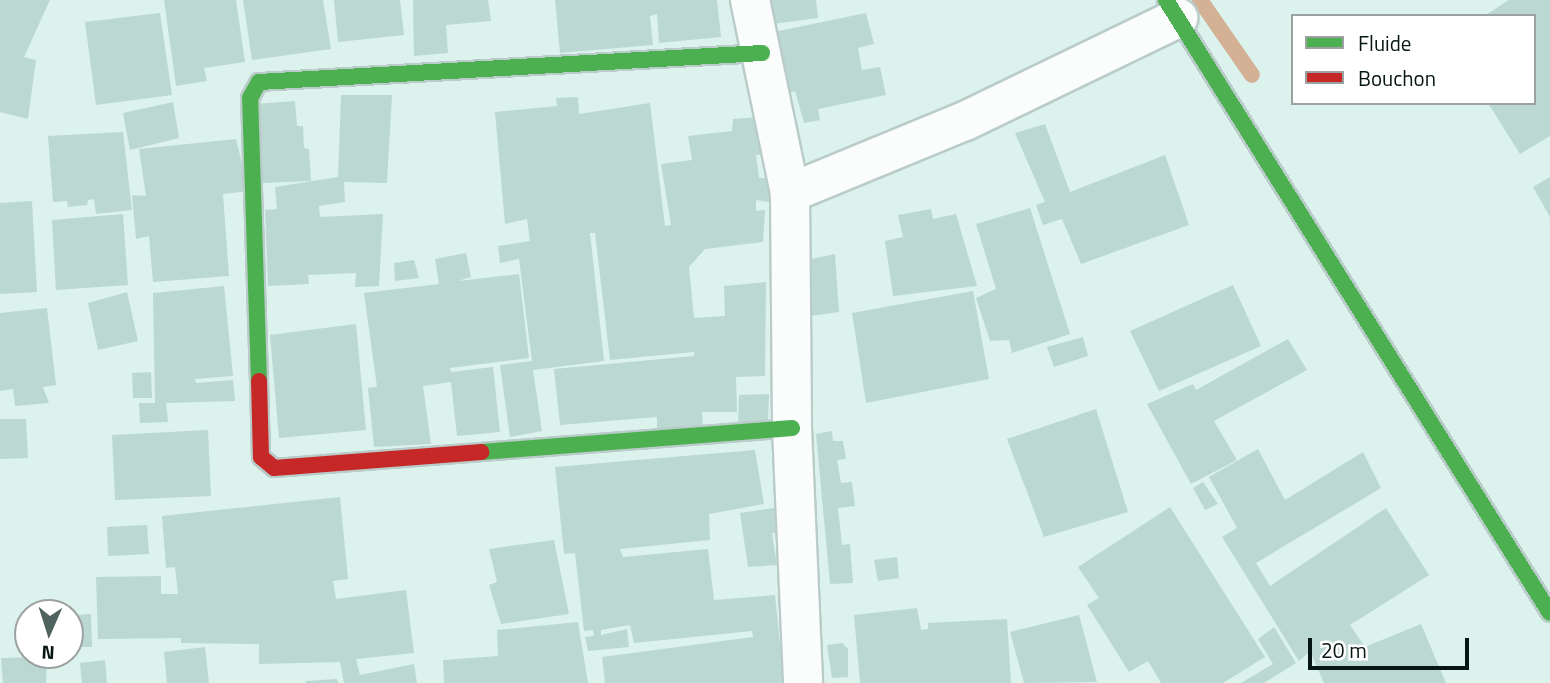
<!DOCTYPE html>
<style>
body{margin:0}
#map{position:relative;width:1550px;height:683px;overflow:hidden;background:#dbf2ed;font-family:"Titillium Web",sans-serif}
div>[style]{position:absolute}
.stream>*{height:16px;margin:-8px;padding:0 8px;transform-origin:8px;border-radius:8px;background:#d4b094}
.building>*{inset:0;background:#bcd8d2}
.roads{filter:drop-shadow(2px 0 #baccc9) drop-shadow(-2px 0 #baccc9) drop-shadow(0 2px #baccc9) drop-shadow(0 -2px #baccc9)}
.street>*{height:38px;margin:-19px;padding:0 19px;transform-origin:19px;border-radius:19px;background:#fafdfc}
.fast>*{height:16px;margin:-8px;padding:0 8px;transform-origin:8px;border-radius:8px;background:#4caf50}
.jam>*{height:16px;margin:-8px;padding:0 8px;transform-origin:8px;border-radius:8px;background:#c62828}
span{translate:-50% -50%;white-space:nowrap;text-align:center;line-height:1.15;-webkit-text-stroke:5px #fff;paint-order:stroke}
.legend{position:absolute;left:1291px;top:14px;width:245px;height:91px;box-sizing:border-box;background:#fff;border:2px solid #9ba2a1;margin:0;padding:9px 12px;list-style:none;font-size:21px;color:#061613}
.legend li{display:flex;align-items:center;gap:14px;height:35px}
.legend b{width:35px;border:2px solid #9ba2a1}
.north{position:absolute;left:14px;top:599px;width:70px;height:70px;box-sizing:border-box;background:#fff;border:2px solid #9ba2a1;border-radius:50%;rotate:183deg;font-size:19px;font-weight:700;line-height:28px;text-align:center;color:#061613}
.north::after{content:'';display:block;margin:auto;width:24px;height:32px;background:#51635f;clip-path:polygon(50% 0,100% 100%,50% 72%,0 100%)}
.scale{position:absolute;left:1308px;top:638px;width:161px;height:32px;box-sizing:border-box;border:4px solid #061613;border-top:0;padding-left:9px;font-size:21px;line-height:24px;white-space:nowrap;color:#061613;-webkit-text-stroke:5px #fff;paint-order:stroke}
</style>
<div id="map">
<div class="stream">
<i style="left:1200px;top:0;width:91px;rotate:55.3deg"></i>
</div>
<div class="building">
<i style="clip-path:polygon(0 0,50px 0,24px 57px,36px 60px,28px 119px,0 112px)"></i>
<i style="clip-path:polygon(164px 0,236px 0,245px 62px,204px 68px,207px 81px,176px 86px)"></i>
<i style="clip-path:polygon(243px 0,323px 0,331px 49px,252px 60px)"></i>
<i style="clip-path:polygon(334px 0,400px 0,404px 35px,338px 42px)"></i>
<i style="clip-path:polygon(413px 0,488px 0,491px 21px,446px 25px,448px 53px,414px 56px)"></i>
<i style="clip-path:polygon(555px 0,717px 0,721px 37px,659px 43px,657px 14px,650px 16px,653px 45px,560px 53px)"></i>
<i style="clip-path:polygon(770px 0,816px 0,818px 18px,772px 24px)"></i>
<i style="clip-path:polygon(1509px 0,1550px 0,1550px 136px,1520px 154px,1488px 103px,1534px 103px,1534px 16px,1484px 16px)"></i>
<i style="clip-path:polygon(160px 13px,172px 95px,96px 105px,85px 22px)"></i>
<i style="clip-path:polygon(866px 13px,874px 44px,858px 48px,862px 70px,880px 67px,886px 95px,818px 109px,820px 120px,804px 123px,795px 91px,786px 94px,774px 32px)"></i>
<i style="clip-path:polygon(341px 95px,392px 95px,387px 183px,344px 182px,345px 202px,319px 206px,320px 217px,383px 214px,379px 286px,355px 287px,356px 273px,308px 275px,309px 284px,268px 286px,265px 210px,277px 209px,275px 187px,338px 177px)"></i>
<i style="clip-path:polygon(578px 97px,579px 114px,650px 103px,665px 226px,671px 225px,661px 164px,692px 160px,688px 136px,732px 131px,733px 119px,761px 117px,769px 154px,756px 155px,759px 178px,775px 178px,774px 203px,756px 200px,756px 211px,765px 210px,763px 242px,705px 249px,689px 267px,694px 318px,725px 316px,724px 286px,766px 282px,765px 376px,736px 377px,737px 412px,702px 412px,703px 430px,657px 431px,657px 417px,560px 425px,554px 369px,694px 356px,694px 352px,610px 360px,595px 233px,590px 233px,604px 361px,533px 370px,542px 431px,510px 437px,500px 365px,532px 361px,519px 259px,500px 263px,498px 246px,530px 241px,527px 219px,505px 224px,495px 112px,557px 106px,556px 98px)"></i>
<i style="clip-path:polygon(295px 101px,297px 126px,303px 126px,304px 148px,309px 149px,311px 181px,263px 183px,256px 104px)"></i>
<i style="clip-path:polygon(173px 102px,179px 138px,130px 150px,123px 113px)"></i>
<i style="clip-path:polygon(1045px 124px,1070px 192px,1165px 155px,1189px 225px,1081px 264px,1062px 219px,1043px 225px,1036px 205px,1045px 202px,1015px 133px)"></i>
<i style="clip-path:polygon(123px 132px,132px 210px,96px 214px,94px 199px,88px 200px,87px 205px,68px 207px,67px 201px,53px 202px,48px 136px)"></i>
<i style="clip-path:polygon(236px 139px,249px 191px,223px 194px,229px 276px,153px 282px,149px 236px,136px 239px,132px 195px,146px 196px,139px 149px)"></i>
<i style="clip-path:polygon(1550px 177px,1550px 217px,1533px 187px)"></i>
<i style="clip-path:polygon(32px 201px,37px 292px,0 294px,0 203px)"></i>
<i style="clip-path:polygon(1030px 208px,1070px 334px,1012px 353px,1009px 340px,990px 341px,976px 298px,996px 289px,976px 224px)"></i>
<i style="clip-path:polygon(931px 209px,933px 219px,956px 214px,977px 286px,893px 296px,885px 241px,903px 237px,898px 215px)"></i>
<i style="clip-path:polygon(123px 214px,128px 285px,56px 290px,52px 220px)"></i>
<i style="clip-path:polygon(466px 253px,471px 277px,458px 281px,519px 274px,529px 358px,450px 368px,451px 372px,493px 367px,500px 432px,457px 436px,451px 382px,423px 386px,431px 444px,374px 447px,368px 388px,377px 387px,364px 293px,439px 284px,435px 259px)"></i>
<i style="clip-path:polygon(835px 254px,839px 312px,810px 316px,807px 260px)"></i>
<i style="clip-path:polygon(414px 260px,419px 278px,395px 281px,394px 263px)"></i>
<i style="clip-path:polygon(1233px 285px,1261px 346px,1159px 391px,1130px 331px)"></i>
<i style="clip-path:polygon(224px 286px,233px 376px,195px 379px,196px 383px,233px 380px,235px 401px,166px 403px,168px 422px,140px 423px,139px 403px,155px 403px,153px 293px)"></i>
<i style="clip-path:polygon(973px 291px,989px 379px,866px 403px,852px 313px)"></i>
<i style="clip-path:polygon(127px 292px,138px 341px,98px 350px,88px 303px)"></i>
<i style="clip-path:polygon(47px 308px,56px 385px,43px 387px,49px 403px,15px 406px,13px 389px,0 391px,0 313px)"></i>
<i style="clip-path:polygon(356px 324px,366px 430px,279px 438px,270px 335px)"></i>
<i style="clip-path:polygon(1083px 337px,1088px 356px,1054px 367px,1047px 347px)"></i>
<i style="clip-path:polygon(1288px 339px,1307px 370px,1214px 421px,1237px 460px,1191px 484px,1147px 404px,1193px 384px,1196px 390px)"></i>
<i style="clip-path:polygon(151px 372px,152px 398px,133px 398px,132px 373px)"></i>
<i style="clip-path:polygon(769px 394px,768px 420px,738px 426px,739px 395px)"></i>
<i style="clip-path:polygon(1096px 409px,1128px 512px,1044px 537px,1007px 439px)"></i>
<i style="clip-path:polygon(0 419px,26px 419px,28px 458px,0 459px)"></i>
<i style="clip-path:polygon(208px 430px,211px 496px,115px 500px,112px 435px)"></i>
<i style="clip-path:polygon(832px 431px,833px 441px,843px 441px,846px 459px,837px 460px,841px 483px,852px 482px,855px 506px,838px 508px,842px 545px,850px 544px,853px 583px,830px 584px,816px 434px)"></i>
<i style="clip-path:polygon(1258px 449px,1285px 500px,1363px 452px,1381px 488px,1256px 563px,1270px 586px,1386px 508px,1429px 575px,1350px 625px,1365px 647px,1421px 624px,1446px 683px,1324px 683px,1310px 651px,1299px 661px,1222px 537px,1237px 528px,1209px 477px)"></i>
<i style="clip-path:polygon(755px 450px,764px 504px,709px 514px,710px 540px,620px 549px,623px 557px,708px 549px,714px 600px,775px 595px,784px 683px,605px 683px,602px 657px,753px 637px,752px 631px,634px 643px,630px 625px,601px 630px,601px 635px,627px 629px,629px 647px,588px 651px,585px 637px,594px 636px,593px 630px,584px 631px,575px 553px,564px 554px,555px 467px)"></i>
<i style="clip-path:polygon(1203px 482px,1218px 504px,1205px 510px,1193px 488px)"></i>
<i style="clip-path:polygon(340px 497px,348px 579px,333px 581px,336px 599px,406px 590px,414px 653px,356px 659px,360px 675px,414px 664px,417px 683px,344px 683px,340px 662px,259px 664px,259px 644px,181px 643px,181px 638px,98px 639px,96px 577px,161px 576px,161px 594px,178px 594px,175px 567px,166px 568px,162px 516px)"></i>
<i style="clip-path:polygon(780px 507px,783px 532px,772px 533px,777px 565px,748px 567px,740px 513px)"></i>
<i style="clip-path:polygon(1170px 507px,1265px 657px,1223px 683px,1161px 683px,1148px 661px,1129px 672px,1087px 605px,1099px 598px,1078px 567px)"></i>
<i style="clip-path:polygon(147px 525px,149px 554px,108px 556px,107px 527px)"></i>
<i style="clip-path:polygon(554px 540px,569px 614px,501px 624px,489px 585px,497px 582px,489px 549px)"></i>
<i style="clip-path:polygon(897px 557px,899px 578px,878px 581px,874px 560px)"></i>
<i style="clip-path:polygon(917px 608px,921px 630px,928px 629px,928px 623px,1007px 619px,1011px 683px,860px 683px,854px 615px)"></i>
<i style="clip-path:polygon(91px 614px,92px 647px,79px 647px,77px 615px)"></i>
<i style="clip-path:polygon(1079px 615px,1097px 682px,1024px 683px,1010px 632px)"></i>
<i style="clip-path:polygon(578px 622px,588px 683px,444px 683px,443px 660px,498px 656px,497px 630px)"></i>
<i style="clip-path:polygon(1274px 627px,1296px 663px,1264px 683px,1241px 683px,1273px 664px,1258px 639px)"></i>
<i style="clip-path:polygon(842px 643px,848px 649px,848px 677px,832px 678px,827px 645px)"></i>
<i style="clip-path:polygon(205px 647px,209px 683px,167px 683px,164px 652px)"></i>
<i style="clip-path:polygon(47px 657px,46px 683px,3px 683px,1px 658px)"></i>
<i style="clip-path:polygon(105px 660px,107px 683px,82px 683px,80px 663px)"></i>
<i style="clip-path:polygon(337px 679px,338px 683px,306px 683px,306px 681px)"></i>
</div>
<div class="roads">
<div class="street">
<i style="left:750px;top:0;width:197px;rotate:78.3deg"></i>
<i style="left:790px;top:193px;width:235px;rotate:89.5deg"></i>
<i style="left:792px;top:428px;width:255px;rotate:87.5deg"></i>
<i style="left:790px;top:193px;width:189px;rotate:-22.4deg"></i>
<i style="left:965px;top:121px;width:237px;rotate:-25.8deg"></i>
</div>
<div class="fast">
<i style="left:1166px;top:0;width:723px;rotate:57.94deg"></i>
<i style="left:259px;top:381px;width:283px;rotate:-91.8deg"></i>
<i style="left:250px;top:98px;width:18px;rotate:-61deg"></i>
<i style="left:259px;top:82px;width:504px;rotate:-3.3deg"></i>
<i style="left:481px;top:452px;width:312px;rotate:-4.4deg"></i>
</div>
<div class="jam">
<i style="left:259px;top:381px;width:76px;rotate:88.5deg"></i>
<i style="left:261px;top:457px;width:17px;rotate:40deg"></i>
<i style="left:274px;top:468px;width:208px;rotate:-4.4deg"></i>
</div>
</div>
<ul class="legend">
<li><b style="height:9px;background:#4caf50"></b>Fluide</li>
<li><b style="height:9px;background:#c62828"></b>Bouchon</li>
</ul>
<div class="north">N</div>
<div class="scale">20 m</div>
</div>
